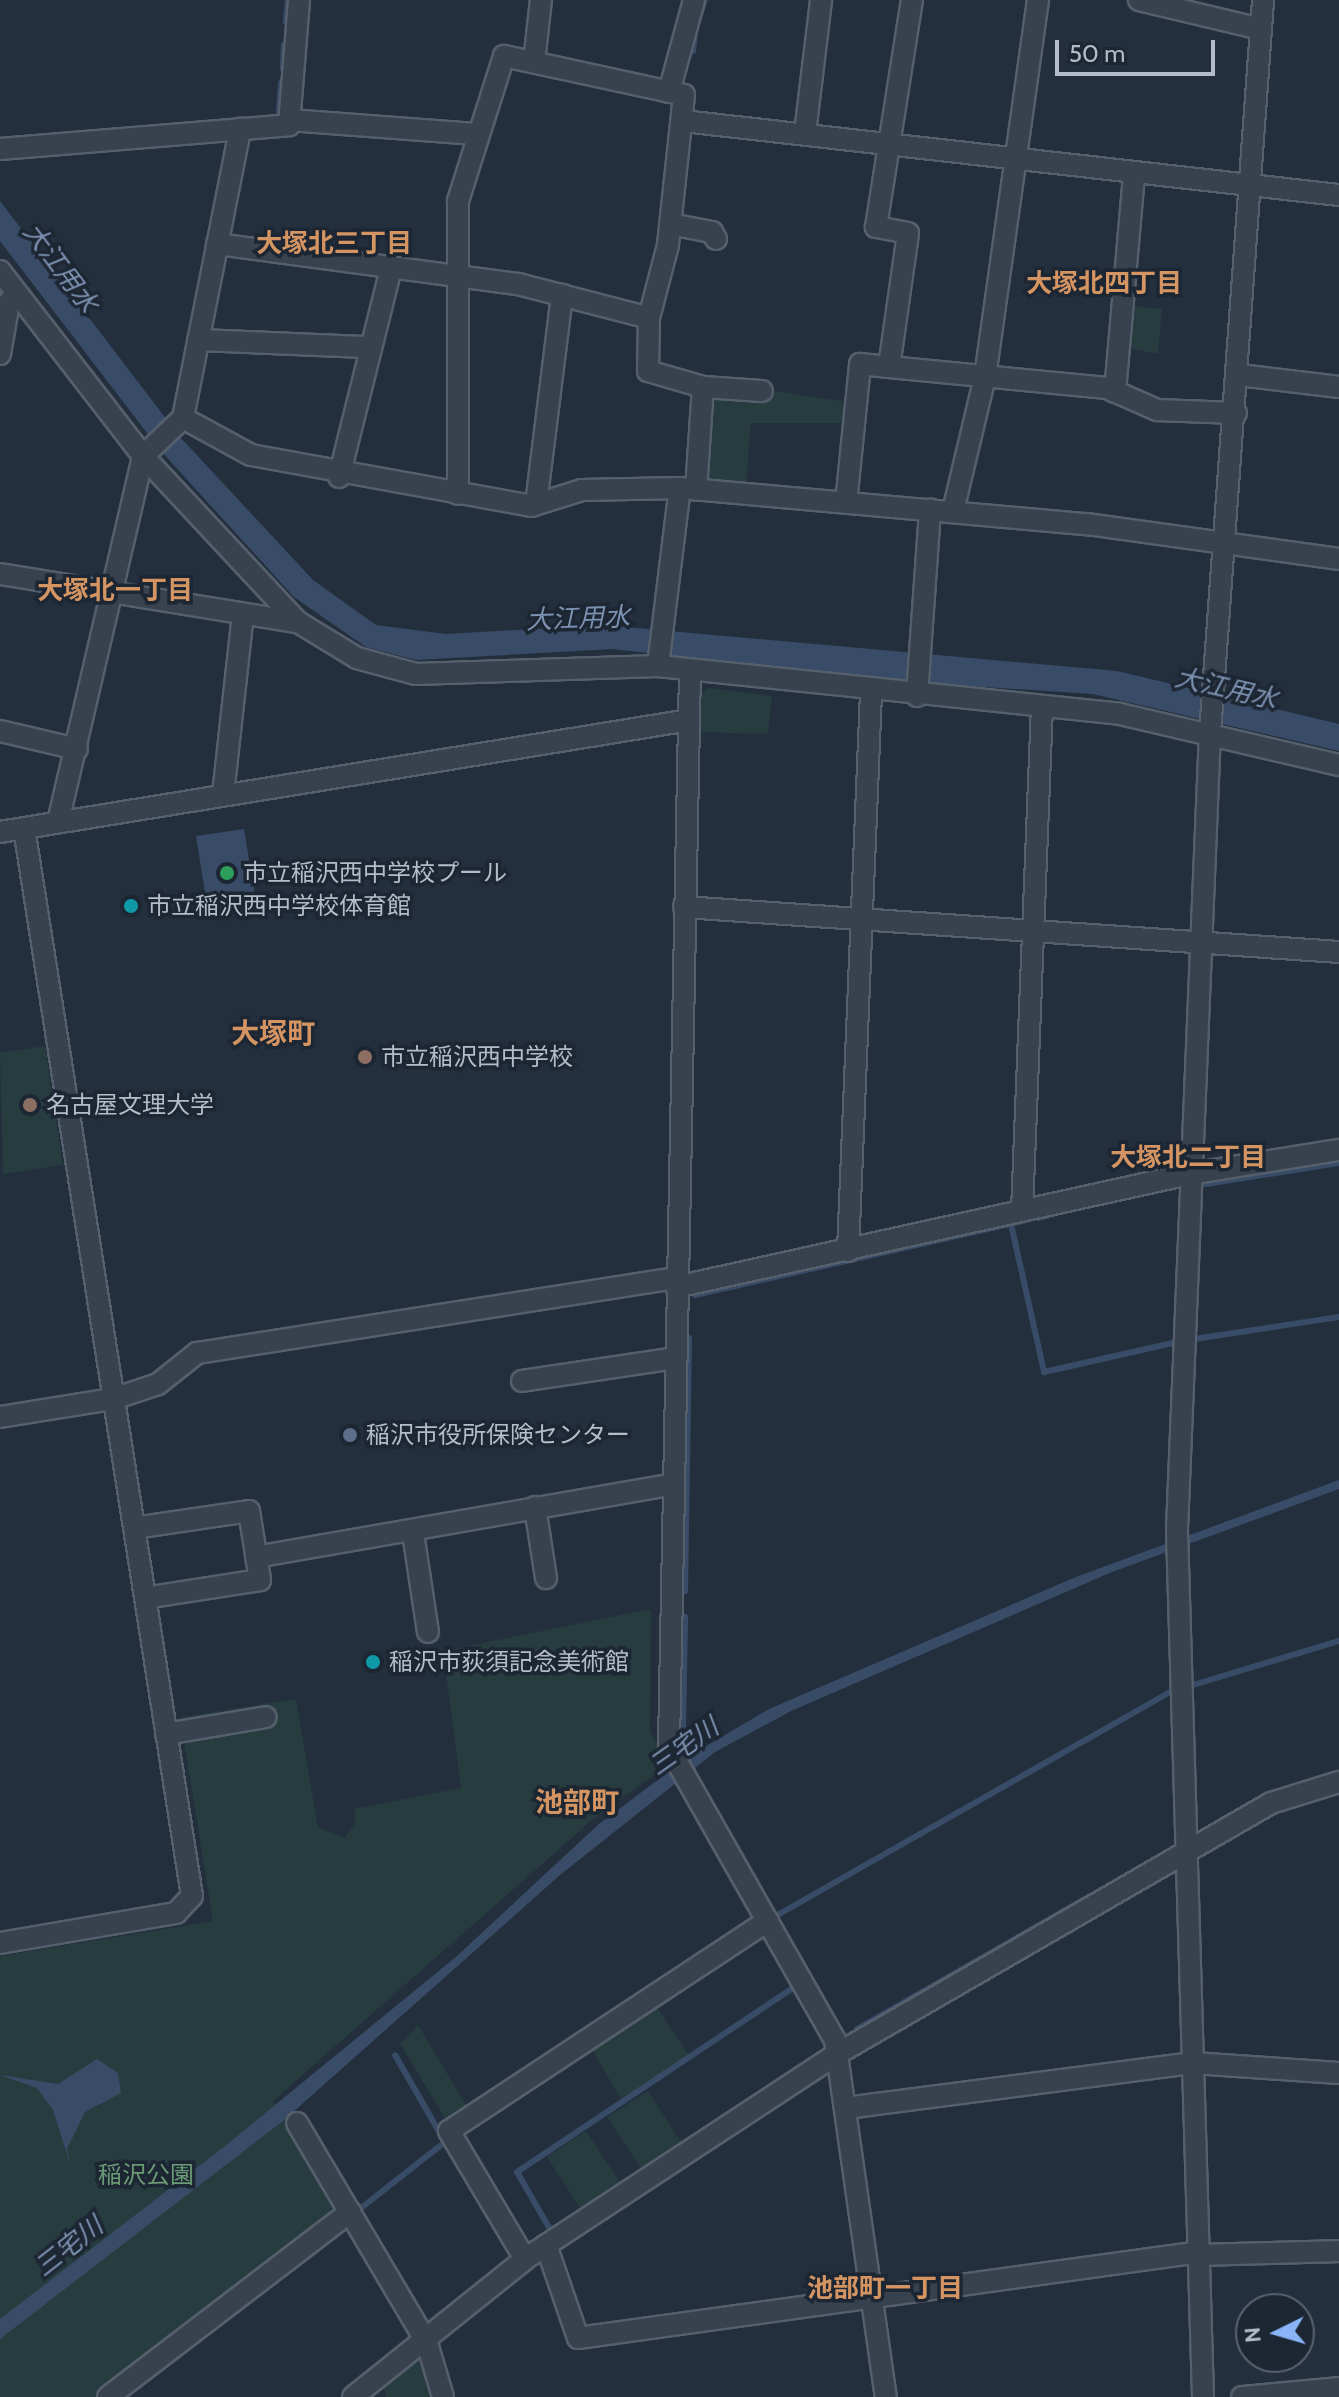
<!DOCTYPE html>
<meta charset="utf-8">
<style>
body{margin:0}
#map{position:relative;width:1339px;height:2397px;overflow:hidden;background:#242f3e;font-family:Cabin,"Noto Sans JP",sans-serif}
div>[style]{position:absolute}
.green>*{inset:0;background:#263c3f}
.water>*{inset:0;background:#394c67}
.stream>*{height:6px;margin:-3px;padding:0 3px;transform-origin:3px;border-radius:3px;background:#394c67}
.roads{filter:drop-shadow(2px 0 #565f6c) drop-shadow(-2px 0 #565f6c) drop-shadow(0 2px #565f6c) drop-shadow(0 -2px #565f6c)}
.minor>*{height:20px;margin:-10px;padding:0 10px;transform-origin:10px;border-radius:10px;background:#38414e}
.dots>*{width:22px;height:22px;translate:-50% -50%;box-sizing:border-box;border:4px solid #1d2633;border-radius:50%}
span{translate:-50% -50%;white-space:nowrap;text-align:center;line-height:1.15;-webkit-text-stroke:7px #1d2633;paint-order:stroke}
.poi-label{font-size:24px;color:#b4bcc9}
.left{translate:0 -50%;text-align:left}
.park-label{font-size:24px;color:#6b9a76}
.neighbourhood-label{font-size:26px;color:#d59563;font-weight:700}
.water-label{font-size:26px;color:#7c92b1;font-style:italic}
.quarter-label{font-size:28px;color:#d59563;font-weight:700}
.north{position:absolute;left:1235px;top:2293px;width:80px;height:80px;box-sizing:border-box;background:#1d2633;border:2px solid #59626f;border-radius:50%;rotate:265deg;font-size:22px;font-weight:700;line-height:32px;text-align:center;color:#b4bcc9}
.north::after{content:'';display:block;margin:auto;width:28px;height:36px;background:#8ab4f8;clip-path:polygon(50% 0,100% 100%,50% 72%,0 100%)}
.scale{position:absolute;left:1055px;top:40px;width:160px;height:36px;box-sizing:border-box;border:4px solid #b4bcc9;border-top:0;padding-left:10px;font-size:24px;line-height:28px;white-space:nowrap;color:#b4bcc9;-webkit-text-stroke:6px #1d2633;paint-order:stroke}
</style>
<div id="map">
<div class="green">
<i style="clip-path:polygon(1130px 306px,1162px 309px,1158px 354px,1127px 348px)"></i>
<i style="clip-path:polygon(767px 390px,848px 402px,846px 423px,751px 423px,746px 486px,708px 482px,709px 397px)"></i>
<i style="clip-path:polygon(708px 688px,772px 696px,768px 734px,697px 732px,698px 696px)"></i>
<i style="clip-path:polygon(45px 1046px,63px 1165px,3px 1174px,0 1053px)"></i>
<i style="clip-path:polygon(651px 1609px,650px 1732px,669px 1764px,591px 1821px,273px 2101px,340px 2210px,96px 2397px,0 2397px,0 1956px,213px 1921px,180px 1717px,296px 1699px,318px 1828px,344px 1838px,355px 1825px,354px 1809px,461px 1788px,443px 1651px)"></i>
<i style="clip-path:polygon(654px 2003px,689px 2055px,621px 2099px,590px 2046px)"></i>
<i style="clip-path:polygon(418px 2025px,469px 2110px,448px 2123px,400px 2044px)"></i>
<i style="clip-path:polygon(648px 2091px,683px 2145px,643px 2171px,607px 2117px)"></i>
<i style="clip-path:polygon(586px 2131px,622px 2185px,582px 2211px,547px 2157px)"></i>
<i style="clip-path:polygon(417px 2358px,434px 2397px,386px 2397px,383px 2383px)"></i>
</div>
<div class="water">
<i style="clip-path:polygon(0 201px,180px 437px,313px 580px,376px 625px,446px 634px,602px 625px,1117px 671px,1339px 724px,1339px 751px,1093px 694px,906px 682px,612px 649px,416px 660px,366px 647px,294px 597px,160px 450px,0 241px)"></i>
<i style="clip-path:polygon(244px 829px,257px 909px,209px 917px,196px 836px)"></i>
<i style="clip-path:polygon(1339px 1480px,1339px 1489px,1112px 1572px,791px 1711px,715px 1752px,560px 1875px,283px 2121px,0 2339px,0 2319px,225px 2146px,457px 1956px,599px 1824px,691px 1755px,769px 1709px,1076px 1577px)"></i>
<i style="clip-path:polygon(97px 2059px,118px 2073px,121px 2093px,85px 2112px,67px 2149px,70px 2164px,53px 2110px,37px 2088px,0 2075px,58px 2084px)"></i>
</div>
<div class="stream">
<i style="left:698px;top:21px;width:22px;rotate:-72deg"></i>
<i style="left:286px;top:22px;width:22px;rotate:-85deg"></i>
<i style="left:693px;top:51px;width:20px;rotate:-84deg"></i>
<i style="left:283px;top:69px;width:24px;rotate:-88deg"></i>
<i style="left:279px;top:112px;width:29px;rotate:-86deg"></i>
<i style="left:1206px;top:1184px;width:135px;rotate:-9deg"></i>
<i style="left:1038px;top:1218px;width:16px;rotate:-15deg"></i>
<i style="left:1011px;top:1224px;width:152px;rotate:77.4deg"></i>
<i style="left:1044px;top:1372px;width:132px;rotate:-12.7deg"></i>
<i style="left:695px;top:1295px;width:337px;rotate:-12.7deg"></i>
<i style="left:1194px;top:1339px;width:147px;rotate:-8.6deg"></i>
<i style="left:685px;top:1591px;width:253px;rotate:-89.1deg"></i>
<i style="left:1193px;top:1685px;width:152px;rotate:-16.8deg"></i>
<i style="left:683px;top:1726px;width:109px;rotate:-88.9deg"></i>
<i style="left:774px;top:1917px;width:455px;rotate:-29.6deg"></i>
<i style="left:857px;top:2029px;width:265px;rotate:-29.7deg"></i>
<i style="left:361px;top:2208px;width:107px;rotate:-38.2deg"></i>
<i style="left:445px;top:2142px;width:100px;rotate:-119.9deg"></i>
<i style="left:551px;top:2231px;width:68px;rotate:-120deg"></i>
<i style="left:517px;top:2172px;width:333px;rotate:-33.7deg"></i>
</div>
<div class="roads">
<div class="minor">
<i style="left:1139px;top:0;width:125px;rotate:13.4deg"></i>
<i style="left:534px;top:62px;width:62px;rotate:-83.6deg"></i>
<i style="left:669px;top:92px;width:95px;rotate:-74.8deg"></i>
<i style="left:289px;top:120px;width:187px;rotate:4.3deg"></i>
<i style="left:683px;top:121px;width:660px;rotate:6.44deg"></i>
<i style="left:805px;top:133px;width:134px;rotate:-83.1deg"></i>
<i style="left:0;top:149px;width:290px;rotate:-4.7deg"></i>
<i style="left:289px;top:125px;width:125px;rotate:-85.4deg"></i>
<i style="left:670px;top:224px;width:43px;rotate:10.8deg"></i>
<i style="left:712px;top:232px;width:8px;rotate:60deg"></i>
<i style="left:217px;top:244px;width:304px;rotate:7.6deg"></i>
<i style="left:518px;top:284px;width:135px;rotate:14.5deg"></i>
<i style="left:0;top:271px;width:234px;rotate:52.3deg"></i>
<i style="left:143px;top:456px;width:227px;rotate:47deg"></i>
<i style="left:198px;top:340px;width:168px;rotate:2.4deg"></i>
<i style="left:0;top:354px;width:53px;rotate:-80.2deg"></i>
<i style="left:889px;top:367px;width:219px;rotate:5.5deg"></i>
<i style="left:1107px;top:388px;width:55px;rotate:23.7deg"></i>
<i style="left:1157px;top:410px;width:79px;rotate:2.2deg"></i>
<i style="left:1239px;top:375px;width:101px;rotate:6.8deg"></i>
<i style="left:703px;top:387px;width:59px;rotate:3.9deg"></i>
<i style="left:1115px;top:392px;width:220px;rotate:-85deg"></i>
<i style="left:183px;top:418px;width:77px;rotate:28.6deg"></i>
<i style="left:251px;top:455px;width:285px;rotate:10.3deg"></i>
<i style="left:531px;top:506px;width:53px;rotate:-17.4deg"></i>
<i style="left:582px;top:490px;width:98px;rotate:-1.2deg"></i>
<i style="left:680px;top:488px;width:409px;rotate:5.1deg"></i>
<i style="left:1087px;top:524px;width:254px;rotate:7.9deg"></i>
<i style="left:339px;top:477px;width:215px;rotate:-76deg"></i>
<i style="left:458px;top:494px;width:293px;rotate:-90deg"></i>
<i style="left:458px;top:201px;width:152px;rotate:-72.4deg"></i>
<i style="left:504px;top:56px;width:184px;rotate:12.2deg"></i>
<i style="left:684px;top:95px;width:151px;rotate:96.1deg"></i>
<i style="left:668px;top:245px;width:75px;rotate:104.6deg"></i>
<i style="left:649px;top:318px;width:53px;rotate:91.1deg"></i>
<i style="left:648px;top:371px;width:57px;rotate:16.2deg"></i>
<i style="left:703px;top:387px;width:103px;rotate:93.9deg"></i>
<i style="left:846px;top:503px;width:140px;rotate:-84.2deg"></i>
<i style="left:860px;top:364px;width:29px;rotate:6deg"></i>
<i style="left:889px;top:367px;width:135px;rotate:-81.9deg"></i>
<i style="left:908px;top:233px;width:33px;rotate:-169deg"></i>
<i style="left:876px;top:227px;width:230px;rotate:-81deg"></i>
<i style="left:536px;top:504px;width:211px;rotate:-82.9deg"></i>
<i style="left:953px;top:511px;width:138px;rotate:-76.6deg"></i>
<i style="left:985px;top:377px;width:381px;rotate:-82deg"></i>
<i style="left:0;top:574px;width:302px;rotate:9.2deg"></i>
<i style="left:298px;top:622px;width:69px;rotate:31.4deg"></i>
<i style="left:357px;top:658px;width:61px;rotate:15.2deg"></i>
<i style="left:416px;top:674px;width:242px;rotate:-1.9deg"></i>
<i style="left:658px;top:666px;width:464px;rotate:5.9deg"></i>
<i style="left:1120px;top:714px;width:225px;rotate:13.1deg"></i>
<i style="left:658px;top:666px;width:179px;rotate:-83deg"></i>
<i style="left:690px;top:670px;width:1078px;rotate:91.12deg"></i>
<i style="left:669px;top:1748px;width:336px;rotate:60.4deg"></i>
<i style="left:835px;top:2040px;width:361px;rotate:81.9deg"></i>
<i style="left:917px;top:696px;width:187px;rotate:-86deg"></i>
<i style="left:0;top:731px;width:79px;rotate:13.2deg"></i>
<i style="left:223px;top:795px;width:182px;rotate:-83.7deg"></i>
<i style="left:58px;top:822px;width:376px;rotate:-76.9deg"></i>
<i style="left:143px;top:456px;width:55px;rotate:-43.5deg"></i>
<i style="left:183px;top:418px;width:295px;rotate:-78.8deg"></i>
<i style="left:0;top:832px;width:698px;rotate:-9.23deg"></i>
<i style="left:684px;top:907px;width:657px;rotate:3.93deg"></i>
<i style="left:1022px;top:1211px;width:504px;rotate:-87.73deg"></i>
<i style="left:848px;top:1251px;width:559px;rotate:-87.64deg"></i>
<i style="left:676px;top:1287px;width:525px;rotate:-12.42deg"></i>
<i style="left:1189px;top:1174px;width:152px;rotate:-9.1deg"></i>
<i style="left:522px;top:1381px;width:155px;rotate:-8.5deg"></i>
<i style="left:0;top:1417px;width:114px;rotate:-9.1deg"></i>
<i style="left:113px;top:1399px;width:47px;rotate:-18.4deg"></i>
<i style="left:158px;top:1384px;width:50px;rotate:-38.5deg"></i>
<i style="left:197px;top:1353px;width:485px;rotate:-8.9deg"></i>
<i style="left:535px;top:1507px;width:72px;rotate:81.2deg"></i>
<i style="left:134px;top:1528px;width:116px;rotate:-8.4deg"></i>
<i style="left:249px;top:1511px;width:70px;rotate:80.9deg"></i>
<i style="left:260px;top:1580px;width:116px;rotate:171.1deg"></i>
<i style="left:413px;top:1533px;width:100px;rotate:81.4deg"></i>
<i style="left:256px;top:1557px;width:423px;rotate:-9.9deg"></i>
<i style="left:166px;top:1734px;width:101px;rotate:-9.6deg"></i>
<i style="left:0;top:1943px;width:179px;rotate:-9.7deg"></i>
<i style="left:176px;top:1913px;width:23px;rotate:-47deg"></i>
<i style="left:192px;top:1896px;width:1081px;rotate:-98.94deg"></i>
<i style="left:846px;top:2108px;width:350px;rotate:-7.4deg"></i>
<i style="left:1193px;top:2063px;width:146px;rotate:3.9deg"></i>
<i style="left:297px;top:2123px;width:256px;rotate:59.4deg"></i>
<i style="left:427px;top:2343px;width:56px;rotate:73.5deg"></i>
<i style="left:546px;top:2245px;width:98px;rotate:71deg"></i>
<i style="left:578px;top:2338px;width:627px;rotate:-7.88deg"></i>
<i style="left:1199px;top:2255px;width:140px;rotate:-1.6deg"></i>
<i style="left:525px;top:2259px;width:149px;rotate:-120.7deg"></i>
<i style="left:449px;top:2131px;width:382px;rotate:-33.4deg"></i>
<i style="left:108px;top:2397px;width:305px;rotate:-37.4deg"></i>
<i style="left:353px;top:2397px;width:221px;rotate:-38.7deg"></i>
<i style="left:525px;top:2259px;width:373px;rotate:-33.3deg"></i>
<i style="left:837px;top:2054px;width:501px;rotate:-30.04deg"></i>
<i style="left:1271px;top:1803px;width:71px;rotate:-17.2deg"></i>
<i style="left:1203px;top:2397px;width:868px;rotate:-91.72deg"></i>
<i style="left:1177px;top:1529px;width:797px;rotate:-87.63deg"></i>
<i style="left:1210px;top:733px;width:735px;rotate:-85.86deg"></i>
<i style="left:1242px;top:2397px;width:97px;rotate:-5.3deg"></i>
</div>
</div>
<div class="dots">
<i style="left:227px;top:873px;background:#2e9e5b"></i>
<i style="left:131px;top:906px;background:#0f9aa8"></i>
<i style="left:365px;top:1057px;background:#8d6e63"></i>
<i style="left:30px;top:1105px;background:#8d6e63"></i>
<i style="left:350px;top:1435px;background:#5c6f8a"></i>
<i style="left:373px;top:1662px;background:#0f9aa8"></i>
</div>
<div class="poi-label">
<span class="left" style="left:243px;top:873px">市立稲沢西中学校プール</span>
<span class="left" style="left:147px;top:906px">市立稲沢西中学校体育館</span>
<span class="left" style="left:381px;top:1057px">市立稲沢西中学校</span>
<span class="left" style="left:46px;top:1105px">名古屋文理大学</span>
<span class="left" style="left:366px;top:1435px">稲沢市役所保険センター</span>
<span class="left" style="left:389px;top:1662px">稲沢市荻須記念美術館</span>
</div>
<div class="park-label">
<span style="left:146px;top:2175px">稲沢公園</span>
</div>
<div class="neighbourhood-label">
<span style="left:334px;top:244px">大塚北三丁目</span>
<span style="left:1104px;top:284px">大塚北四丁目</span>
<span style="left:115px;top:591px">大塚北一丁目</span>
<span style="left:1188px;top:1158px">大塚北二丁目</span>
<span style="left:885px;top:2289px">池部町一丁目</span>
</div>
<div class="water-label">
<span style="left:60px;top:268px;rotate:53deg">大江用水</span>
<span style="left:578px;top:619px;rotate:-2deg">大江用水</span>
<span style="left:1226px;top:689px;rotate:13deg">大江用水</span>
<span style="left:684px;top:1747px;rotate:-35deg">三宅川</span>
<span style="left:69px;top:2247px;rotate:-38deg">三宅川</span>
</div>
<div class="quarter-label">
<span style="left:273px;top:1033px">大塚町</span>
<span style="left:577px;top:1802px">池部町</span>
</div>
<div class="north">N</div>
<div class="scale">50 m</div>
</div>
